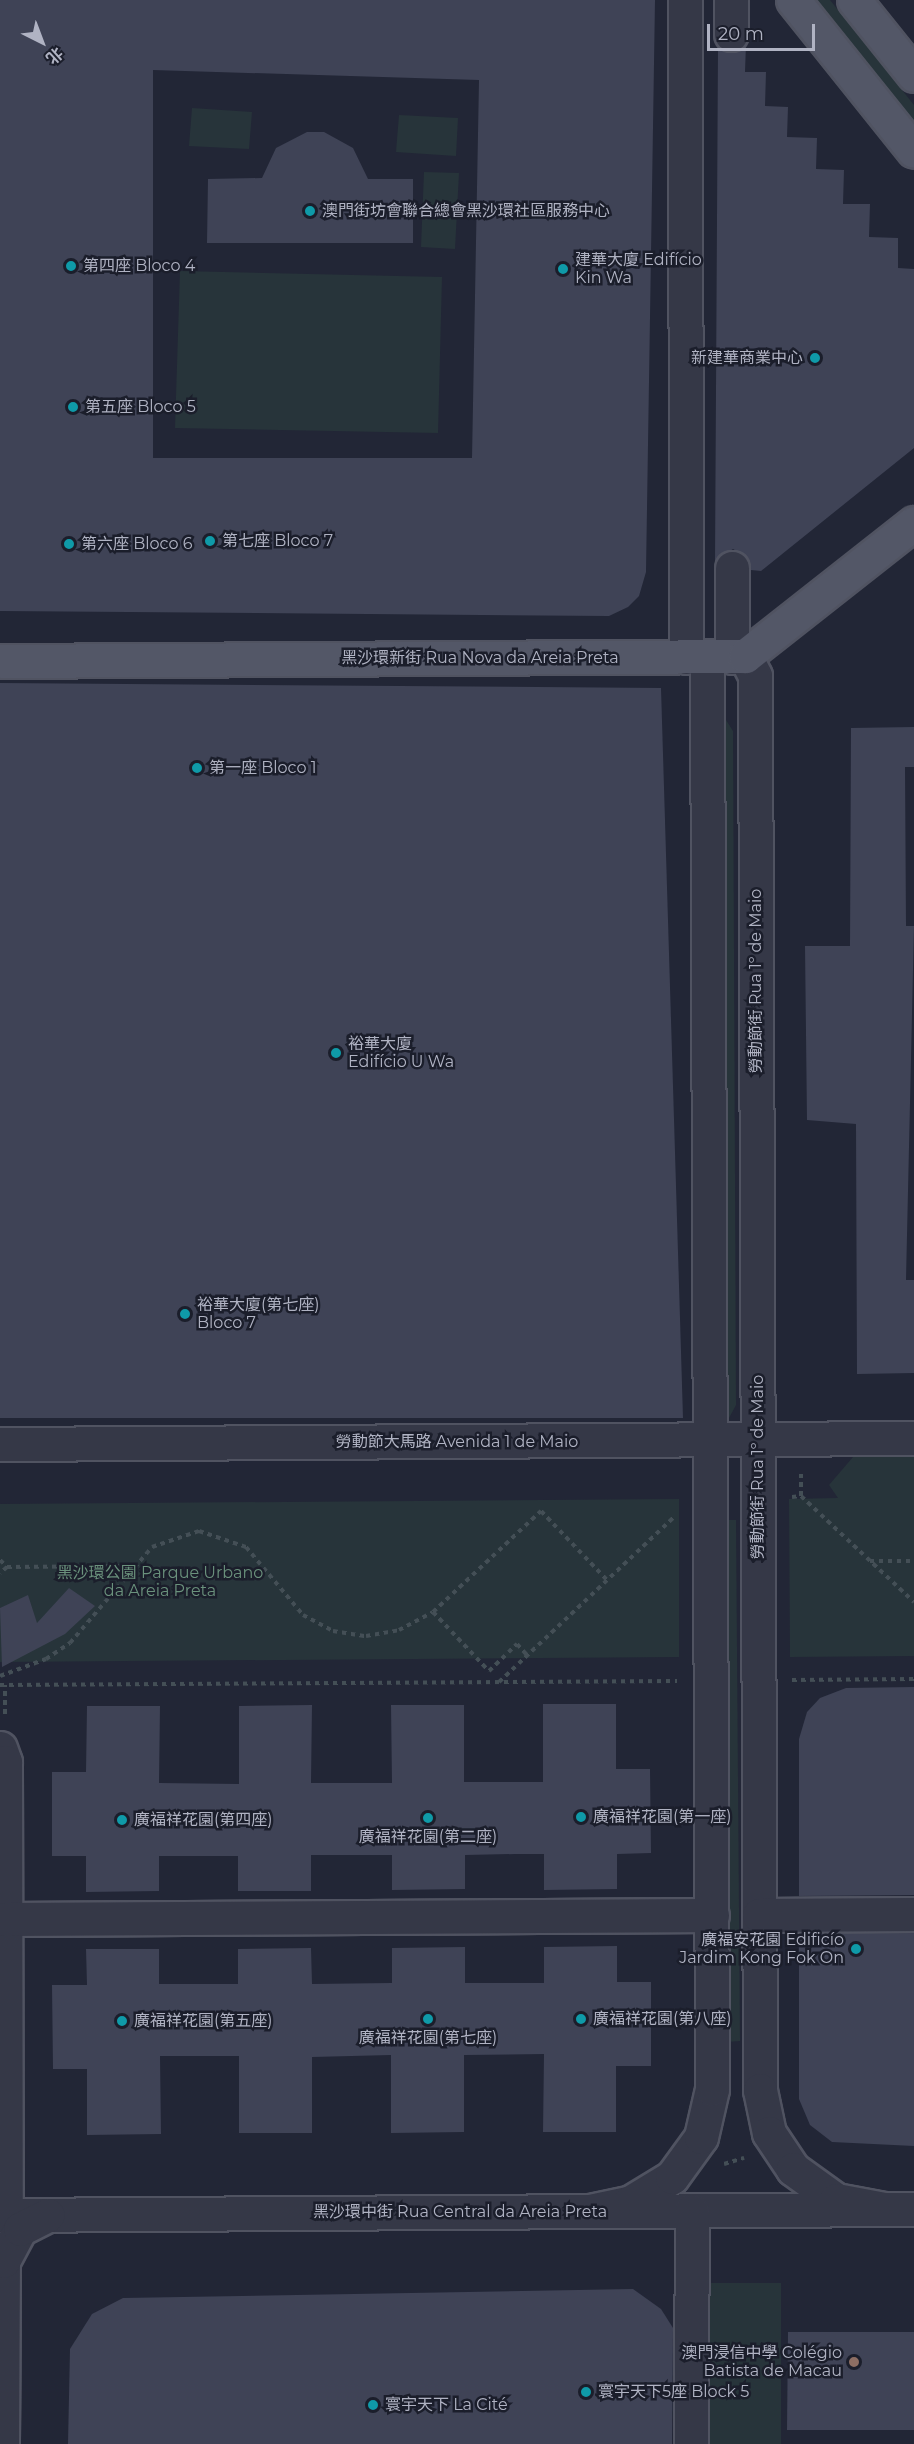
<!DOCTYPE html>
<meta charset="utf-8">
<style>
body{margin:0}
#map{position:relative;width:914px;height:2444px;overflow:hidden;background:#222636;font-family:Montserrat,"Noto Sans SC",sans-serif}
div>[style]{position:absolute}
.green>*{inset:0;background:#27343a}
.building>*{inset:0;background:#3f4356}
.path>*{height:4px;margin-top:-2px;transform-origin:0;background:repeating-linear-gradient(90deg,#444f56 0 4.5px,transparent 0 9px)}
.roads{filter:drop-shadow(2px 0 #505361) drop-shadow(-2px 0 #505361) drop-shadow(0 2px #505361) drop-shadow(0 -2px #505361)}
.minor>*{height:33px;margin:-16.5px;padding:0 16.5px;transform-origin:16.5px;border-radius:16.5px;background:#353847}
.major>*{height:33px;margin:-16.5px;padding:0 16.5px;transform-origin:16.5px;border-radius:16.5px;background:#535767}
.dots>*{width:16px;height:16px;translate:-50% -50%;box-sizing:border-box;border:3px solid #1b1e2b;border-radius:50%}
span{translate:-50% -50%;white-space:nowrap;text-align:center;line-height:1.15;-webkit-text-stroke:5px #1b1e2b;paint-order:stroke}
.poi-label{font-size:16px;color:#b0b3c3}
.left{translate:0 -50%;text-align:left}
.right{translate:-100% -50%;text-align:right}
.street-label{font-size:16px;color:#b0b3c3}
.park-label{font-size:16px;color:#6a917c}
.north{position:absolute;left:12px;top:12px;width:60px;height:60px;-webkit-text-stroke:4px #1b1e2b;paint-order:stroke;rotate:138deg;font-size:16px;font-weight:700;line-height:24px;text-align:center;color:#b0b3c3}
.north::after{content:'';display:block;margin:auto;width:21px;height:27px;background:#b0b3c3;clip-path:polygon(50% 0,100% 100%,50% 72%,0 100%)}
.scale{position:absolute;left:707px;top:24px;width:108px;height:27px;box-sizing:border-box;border:3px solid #b0b3c3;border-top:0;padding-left:8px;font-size:18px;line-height:21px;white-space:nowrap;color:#b0b3c3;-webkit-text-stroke:4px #1b1e2b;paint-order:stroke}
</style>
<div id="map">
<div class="green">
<i style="clip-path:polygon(816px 0,830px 0,914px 105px,914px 123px)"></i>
<i style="clip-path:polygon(192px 108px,252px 112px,249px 149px,189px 146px)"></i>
<i style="clip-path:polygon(399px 115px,458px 118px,456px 156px,396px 152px)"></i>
<i style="clip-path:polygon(424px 172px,459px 173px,455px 249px,421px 247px)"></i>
<i style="clip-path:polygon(180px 271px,442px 277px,438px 433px,175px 428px)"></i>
<i style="clip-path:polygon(726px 720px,733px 731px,736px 1405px,729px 1418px,723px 1417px)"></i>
<i style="clip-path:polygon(859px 1450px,914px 1450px,914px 1656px,790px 1657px,789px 1499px,838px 1498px,829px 1485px)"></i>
<i style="clip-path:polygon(679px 1499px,679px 1657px,0 1662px,0 1504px)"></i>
<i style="clip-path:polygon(722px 1520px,736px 1520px,740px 2041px,726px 2042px)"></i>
<i style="clip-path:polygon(701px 2283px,781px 2283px,781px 2444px,701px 2444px)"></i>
</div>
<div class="building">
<i style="clip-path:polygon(evenodd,0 0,655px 0,646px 572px,639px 596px,628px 607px,609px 616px,0 611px,0 0,153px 70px,479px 80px,472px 458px,153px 458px,153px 70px)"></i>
<i style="clip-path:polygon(746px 44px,745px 72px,766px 72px,765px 106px,788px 107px,787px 137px,817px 138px,816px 169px,844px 170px,843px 204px,870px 204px,869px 237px,898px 238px,898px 268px,914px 269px,914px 448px,761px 571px,751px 570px,748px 558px,733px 549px,715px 562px,718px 47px,732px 53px)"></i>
<i style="clip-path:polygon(307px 132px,324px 132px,353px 148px,368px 179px,413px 179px,413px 243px,207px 243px,208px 179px,262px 178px,276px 148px)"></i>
<i style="clip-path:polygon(0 683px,661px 688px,683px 1418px,0 1418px)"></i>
<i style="clip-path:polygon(914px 727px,914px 767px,905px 767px,906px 926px,914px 926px,906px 1280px,914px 1280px,914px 1373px,857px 1374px,856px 1124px,807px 1120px,805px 946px,850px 946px,851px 728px)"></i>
<i style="clip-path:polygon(69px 1588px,95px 1606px,65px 1634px,2px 1667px,0 1608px,28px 1595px,37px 1623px)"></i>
<i style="clip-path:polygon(914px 1687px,914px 1895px,799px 1896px,799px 1739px,807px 1712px,820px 1698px,846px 1688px)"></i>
<i style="clip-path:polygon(543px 1704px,616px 1704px,616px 1769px,650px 1769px,651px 1853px,617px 1854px,617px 1889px,544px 1890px,544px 1854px,515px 1854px,465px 1855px,465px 1889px,392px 1890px,392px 1855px,311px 1855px,311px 1891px,238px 1891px,238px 1856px,159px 1856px,159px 1891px,86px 1892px,86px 1856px,52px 1856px,52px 1772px,86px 1772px,87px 1706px,160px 1706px,159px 1783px,239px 1784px,239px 1706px,312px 1705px,311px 1783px,392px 1783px,391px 1705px,464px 1705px,464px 1782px,543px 1782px)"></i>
<i style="clip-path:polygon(914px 1933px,914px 2146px,832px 2142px,810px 2125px,799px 2099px,799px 1934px)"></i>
<i style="clip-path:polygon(617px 1946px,617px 1982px,651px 1982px,651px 2066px,616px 2066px,616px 2132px,543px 2132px,544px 2054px,464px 2055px,464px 2132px,391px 2133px,391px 2055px,312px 2057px,312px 2133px,239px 2133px,239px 2056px,160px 2056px,161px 2134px,87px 2135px,87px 2069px,53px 2069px,52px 1985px,87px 1985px,86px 1949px,159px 1949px,159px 1984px,238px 1984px,238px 1949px,311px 1948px,312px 1984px,392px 1983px,392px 1948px,465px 1947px,465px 1983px,544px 1983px,544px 1947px)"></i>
<i style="clip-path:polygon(633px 2289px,661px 2309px,673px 2328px,672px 2444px,68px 2444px,70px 2349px,92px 2314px,123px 2298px)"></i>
<i style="clip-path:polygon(788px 2332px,914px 2332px,914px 2430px,787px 2430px)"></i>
</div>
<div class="path">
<i style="left:801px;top:1496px;width:155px;rotate:43.2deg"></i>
<i style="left:792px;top:1497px;width:9px;rotate:-6deg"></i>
<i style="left:801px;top:1496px;width:22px;rotate:-90deg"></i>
<i style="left:0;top:1560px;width:10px;rotate:45deg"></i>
<i style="left:7px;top:1567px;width:9px;rotate:139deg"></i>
<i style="left:870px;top:1561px;width:44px"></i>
<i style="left:7px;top:1567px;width:127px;rotate:-0.5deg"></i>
<i style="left:433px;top:1612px;width:81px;rotate:46.5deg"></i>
<i style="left:489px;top:1671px;width:39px;rotate:-44deg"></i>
<i style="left:517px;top:1644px;width:15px;rotate:48deg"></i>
<i style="left:0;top:1676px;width:49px;rotate:-20.3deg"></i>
<i style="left:46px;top:1659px;width:29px;rotate:-34deg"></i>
<i style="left:70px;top:1643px;width:126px;rotate:-49.5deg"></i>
<i style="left:152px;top:1547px;width:50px;rotate:-18.8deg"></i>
<i style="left:199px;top:1531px;width:50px;rotate:18.8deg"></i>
<i style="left:246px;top:1547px;width:89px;rotate:50deg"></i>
<i style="left:303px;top:1615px;width:34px;rotate:28deg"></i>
<i style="left:333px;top:1631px;width:33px;rotate:9deg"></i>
<i style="left:366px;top:1636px;width:34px;rotate:-10deg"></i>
<i style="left:399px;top:1630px;width:38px;rotate:-28deg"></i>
<i style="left:433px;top:1612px;width:148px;rotate:-43.1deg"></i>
<i style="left:541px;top:1511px;width:95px;rotate:46.3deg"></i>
<i style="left:792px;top:1680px;width:122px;rotate:-0.5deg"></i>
<i style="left:499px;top:1682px;width:242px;rotate:-43.3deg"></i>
<i style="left:0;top:1685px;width:677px;rotate:-0.34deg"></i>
<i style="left:5px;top:1714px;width:29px;rotate:-90deg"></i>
<i style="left:724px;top:2164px;width:21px;rotate:-17deg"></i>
</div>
<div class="roads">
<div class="minor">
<i style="left:685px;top:0;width:657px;rotate:89.91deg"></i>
<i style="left:731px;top:0;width:34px;rotate:90deg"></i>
<i style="left:732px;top:568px;width:89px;rotate:90deg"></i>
<i style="left:745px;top:656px;width:22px;rotate:63deg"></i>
<i style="left:755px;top:676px;width:1414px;rotate:89.8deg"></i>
<i style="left:760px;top:2090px;width:44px;rotate:78.2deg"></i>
<i style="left:769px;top:2133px;width:43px;rotate:56.3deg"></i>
<i style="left:793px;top:2169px;width:53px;rotate:35.8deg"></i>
<i style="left:836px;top:2200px;width:49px;rotate:10.6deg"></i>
<i style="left:0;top:1444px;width:914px;rotate:-0.38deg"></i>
<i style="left:0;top:1748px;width:15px;rotate:70deg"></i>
<i style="left:5px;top:1762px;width:453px;rotate:89.9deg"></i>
<i style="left:759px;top:1915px;width:155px;rotate:-0.4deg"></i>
<i style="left:5px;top:1919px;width:707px;rotate:-0.32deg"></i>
<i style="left:590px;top:2211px;width:40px;rotate:-12deg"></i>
<i style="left:629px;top:2203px;width:50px;rotate:-31.2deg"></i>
<i style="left:672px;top:2177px;width:49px;rotate:-54.1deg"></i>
<i style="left:701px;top:2137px;width:49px;rotate:-77.1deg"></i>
<i style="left:712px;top:2089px;width:1432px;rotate:-90.2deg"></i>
<i style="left:0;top:2215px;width:914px;rotate:-0.38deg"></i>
<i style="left:2px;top:2444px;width:183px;rotate:-89.7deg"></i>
<i style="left:3px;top:2261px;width:36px;rotate:-62deg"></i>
<i style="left:20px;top:2229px;width:31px;rotate:-27deg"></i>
<i style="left:691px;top:2444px;width:233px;rotate:-89.8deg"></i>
</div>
<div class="major">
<i style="left:793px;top:0;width:193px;rotate:51.3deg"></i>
<i style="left:854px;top:0;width:96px;rotate:51.3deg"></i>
<i style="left:0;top:661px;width:745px;rotate:-0.38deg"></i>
<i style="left:745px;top:656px;width:215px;rotate:-38.2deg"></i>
</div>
</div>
<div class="dots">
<i style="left:310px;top:211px;background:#0f9aa8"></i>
<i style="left:71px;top:266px;background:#0f9aa8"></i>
<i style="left:563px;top:269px;background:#0f9aa8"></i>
<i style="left:815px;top:358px;background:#0f9aa8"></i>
<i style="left:73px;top:407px;background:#0f9aa8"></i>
<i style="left:210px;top:541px;background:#0f9aa8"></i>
<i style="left:69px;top:544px;background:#0f9aa8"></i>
<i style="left:197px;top:768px;background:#0f9aa8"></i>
<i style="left:336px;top:1053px;background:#0f9aa8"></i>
<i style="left:185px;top:1314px;background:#0f9aa8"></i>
<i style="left:581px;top:1817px;background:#0f9aa8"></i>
<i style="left:428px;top:1818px;background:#0f9aa8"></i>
<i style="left:122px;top:1820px;background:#0f9aa8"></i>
<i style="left:856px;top:1949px;background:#0f9aa8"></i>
<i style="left:428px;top:2019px;background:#0f9aa8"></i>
<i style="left:581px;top:2019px;background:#0f9aa8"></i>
<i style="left:122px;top:2021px;background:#0f9aa8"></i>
<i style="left:854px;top:2362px;background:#8d6e63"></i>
<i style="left:586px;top:2392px;background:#0f9aa8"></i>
<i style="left:373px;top:2405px;background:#0f9aa8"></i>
</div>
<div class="poi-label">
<span class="left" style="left:322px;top:211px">澳門街坊會聯合總會黑沙環社區服務中心</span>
<span class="left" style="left:575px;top:269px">建華大廈 Edifício<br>Kin Wa</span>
<span class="left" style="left:83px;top:266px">第四座 Bloco 4</span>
<span class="right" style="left:803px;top:358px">新建華商業中心</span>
<span class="left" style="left:85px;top:407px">第五座 Bloco 5</span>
<span class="left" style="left:222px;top:541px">第七座 Bloco 7</span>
<span class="left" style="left:81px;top:544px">第六座 Bloco 6</span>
<span class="left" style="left:209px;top:768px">第一座 Bloco 1</span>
<span class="left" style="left:348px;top:1053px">裕華大廈<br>Edifício U Wa</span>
<span class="left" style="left:197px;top:1314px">裕華大廈(第七座)<br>Bloco 7</span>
<span class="left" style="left:593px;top:1817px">廣福祥花園(第一座)</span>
<span class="left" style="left:134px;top:1820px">廣福祥花園(第四座)</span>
<span style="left:428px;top:1837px">廣福祥花園(第二座)</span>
<span class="right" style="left:844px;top:1949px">廣福安花園 Edificío<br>Jardim Kong Fok On</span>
<span class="left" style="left:593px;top:2019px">廣福祥花園(第八座)</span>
<span class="left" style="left:134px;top:2021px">廣福祥花園(第五座)</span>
<span style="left:428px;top:2038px">廣福祥花園(第七座)</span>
<span class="right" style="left:842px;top:2362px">澳門浸信中學 Colégio<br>Batista de Macau</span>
<span class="left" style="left:598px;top:2392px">寰宇天下5座 Block 5</span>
<span class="left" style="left:385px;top:2405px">寰宇天下 La Cité</span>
</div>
<div class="street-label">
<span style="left:480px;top:658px">黑沙環新街 Rua Nova da Areia Preta</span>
<span style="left:756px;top:981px;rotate:-90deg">勞動節街 Rua 1º de Maio</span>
<span style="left:457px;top:1442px">勞動節大馬路 Avenida 1 de Maio</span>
<span style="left:758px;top:1467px;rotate:-90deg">勞動節街 Rua 1º de Maio</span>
<span style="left:460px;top:2212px">黑沙環中街 Rua Central da Areia Preta</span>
</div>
<div class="park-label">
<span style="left:160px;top:1582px">黑沙環公園 Parque Urbano<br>da Areia Preta</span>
</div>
<div class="north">北</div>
<div class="scale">20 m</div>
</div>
